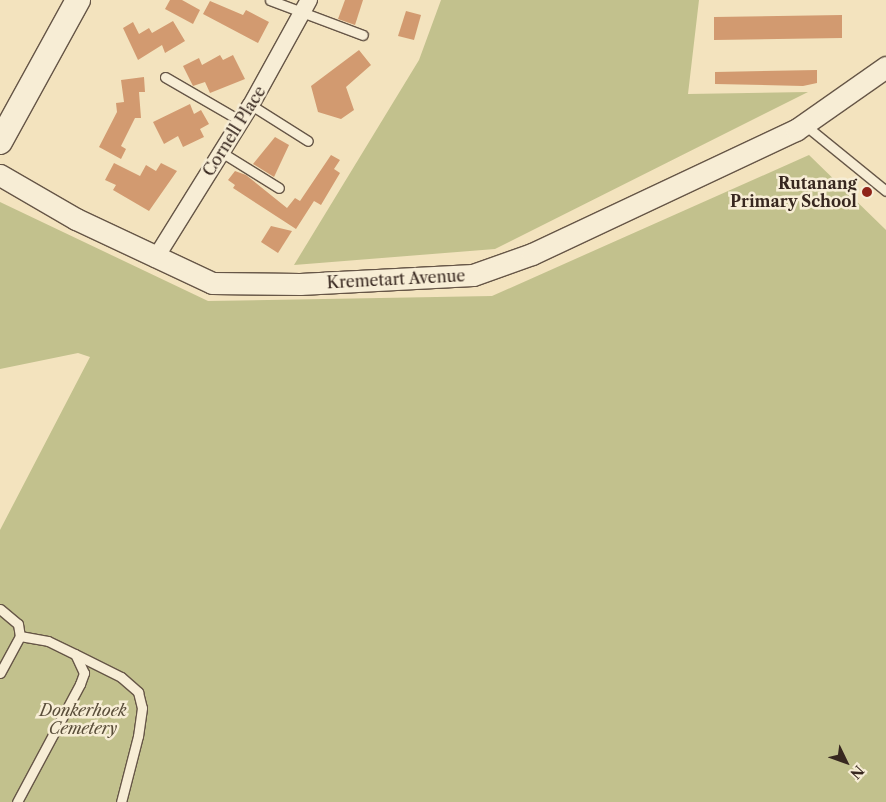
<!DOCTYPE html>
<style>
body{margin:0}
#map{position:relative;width:886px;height:802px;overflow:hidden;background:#f3e3be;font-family:"Libre Caslon Text",serif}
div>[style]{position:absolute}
.green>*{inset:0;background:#c2c18d}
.building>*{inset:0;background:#d29a70}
.roads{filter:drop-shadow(1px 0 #665647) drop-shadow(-1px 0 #665647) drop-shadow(0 1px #665647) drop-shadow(0 -1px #665647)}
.service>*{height:9px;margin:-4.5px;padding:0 4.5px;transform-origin:4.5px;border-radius:4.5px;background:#f7edd5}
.minor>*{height:16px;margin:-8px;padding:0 8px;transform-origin:8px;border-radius:8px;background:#f7edd5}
.tertiary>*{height:21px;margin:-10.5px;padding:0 10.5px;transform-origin:10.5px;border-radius:10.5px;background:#f7edd5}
.secondary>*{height:24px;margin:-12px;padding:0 12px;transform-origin:12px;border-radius:12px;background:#f7edd5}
.dots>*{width:14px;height:14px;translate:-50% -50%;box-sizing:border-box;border:2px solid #f7edd5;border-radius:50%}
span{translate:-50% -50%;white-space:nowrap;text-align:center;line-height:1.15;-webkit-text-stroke:5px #f7edd5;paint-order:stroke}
.street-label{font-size:16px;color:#37271f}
.poi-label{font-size:16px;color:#37271f;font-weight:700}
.right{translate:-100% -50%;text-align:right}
.park-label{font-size:16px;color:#5a4e3a;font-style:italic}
.north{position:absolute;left:821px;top:737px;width:50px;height:50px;-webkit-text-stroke:4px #f7edd5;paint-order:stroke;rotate:132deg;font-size:14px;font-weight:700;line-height:20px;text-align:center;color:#37271f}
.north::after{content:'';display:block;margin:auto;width:18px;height:22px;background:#37271f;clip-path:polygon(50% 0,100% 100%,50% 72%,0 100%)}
</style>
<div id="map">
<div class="green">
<i style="clip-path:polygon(441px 0,699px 0,688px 94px,808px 92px,495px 249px,294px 265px,419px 60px)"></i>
<i style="clip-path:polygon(809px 155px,886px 230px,886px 802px,0 802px,0 530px,90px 357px,78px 353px,0 369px,0 202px,208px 301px,492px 296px)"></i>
</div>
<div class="building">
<i style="clip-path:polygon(170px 0,182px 0,200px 10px,193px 24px,165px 9px)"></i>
<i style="clip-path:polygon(345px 0,363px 0,355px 25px,338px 19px)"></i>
<i style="clip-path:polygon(210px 1px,243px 15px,246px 10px,269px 22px,258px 43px,203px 14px)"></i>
<i style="clip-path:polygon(406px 11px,421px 15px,414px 40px,398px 36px)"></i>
<i style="clip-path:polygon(842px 15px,842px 38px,714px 40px,714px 17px)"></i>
<i style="clip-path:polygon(173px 21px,185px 41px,165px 53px,162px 45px,138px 60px,123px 28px,133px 22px,139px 34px,149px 28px,152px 33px)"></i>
<i style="clip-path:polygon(359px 50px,371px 65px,346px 87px,354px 110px,341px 119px,318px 112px,311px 86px)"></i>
<i style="clip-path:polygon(220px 55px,223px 60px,233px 55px,245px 79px,210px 93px,205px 82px,193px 86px,183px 66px,199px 58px,202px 65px)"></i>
<i style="clip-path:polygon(817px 70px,817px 83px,803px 86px,715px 84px,715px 72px)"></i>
<i style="clip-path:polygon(144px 77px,145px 92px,139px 92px,141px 118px,135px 118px,121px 146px,126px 149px,121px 159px,99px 147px,117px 112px,116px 103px,124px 102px,121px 80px)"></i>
<i style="clip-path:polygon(190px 104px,194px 114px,201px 110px,209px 124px,200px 129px,204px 137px,183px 147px,178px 136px,164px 144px,153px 122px)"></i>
<i style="clip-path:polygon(275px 137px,289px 145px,274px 177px,253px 164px)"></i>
<i style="clip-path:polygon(331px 155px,340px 160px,334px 169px,340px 173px,321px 205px,314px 201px,296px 229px,233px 188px,235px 185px,228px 180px,235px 171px,246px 175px,287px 208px,295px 198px,300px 201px)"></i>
<i style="clip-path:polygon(114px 163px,140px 176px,146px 165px,156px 171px,161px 163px,177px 171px,149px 211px,113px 190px,116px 185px,105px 180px)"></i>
<i style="clip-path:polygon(271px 226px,292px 231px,278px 253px,261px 242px)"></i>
</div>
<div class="roads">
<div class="service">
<i style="left:270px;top:0;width:99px;rotate:20.6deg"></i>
<i style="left:165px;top:77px;width:88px;rotate:30.1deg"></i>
<i style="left:251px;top:105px;width:67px;rotate:32.3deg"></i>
<i style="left:805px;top:125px;width:104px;rotate:39.2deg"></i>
<i style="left:221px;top:152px;width:68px;rotate:31.8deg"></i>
<i style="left:0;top:609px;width:23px;rotate:40deg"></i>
<i style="left:18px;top:624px;width:12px;rotate:81deg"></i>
<i style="left:20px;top:636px;width:28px;rotate:10deg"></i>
<i style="left:48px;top:641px;width:30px;rotate:26deg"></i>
<i style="left:75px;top:654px;width:51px;rotate:26.6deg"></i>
<i style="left:121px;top:677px;width:23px;rotate:41deg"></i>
<i style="left:138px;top:692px;width:16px;rotate:76deg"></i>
<i style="left:142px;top:708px;width:28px;rotate:98deg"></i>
<i style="left:138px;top:736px;width:68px;rotate:104.4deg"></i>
<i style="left:0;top:673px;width:42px;rotate:-61.6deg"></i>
<i style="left:17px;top:802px;width:134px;rotate:-61.9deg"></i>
<i style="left:80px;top:684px;width:12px;rotate:-70deg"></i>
<i style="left:84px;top:673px;width:19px;rotate:-115deg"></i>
</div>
<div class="minor">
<i style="left:155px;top:259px;width:181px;rotate:-58.1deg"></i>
<i style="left:251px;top:105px;width:120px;rotate:-61.1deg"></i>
</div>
<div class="tertiary">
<i style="left:0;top:175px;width:88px;rotate:30.1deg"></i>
<i style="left:76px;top:219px;width:150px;rotate:25.2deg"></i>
<i style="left:212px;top:283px;width:88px;rotate:0.7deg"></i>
<i style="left:300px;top:284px;width:173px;rotate:-3deg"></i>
<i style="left:473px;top:275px;width:63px;rotate:-19.6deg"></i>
<i style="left:532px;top:254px;width:292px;rotate:-25.2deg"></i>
<i style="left:796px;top:130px;width:110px;rotate:-35deg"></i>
</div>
<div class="secondary">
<i style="left:0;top:142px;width:162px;rotate:-61.2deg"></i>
</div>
</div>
<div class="dots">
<i style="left:867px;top:192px;background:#8f2418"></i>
</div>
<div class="street-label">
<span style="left:234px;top:131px;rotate:-58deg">Cornell Place</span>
<span style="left:396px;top:279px;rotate:-3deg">Kremetart Avenue</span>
</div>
<div class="poi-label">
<span class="right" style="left:857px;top:192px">Rutanang<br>Primary School</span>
</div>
<div class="park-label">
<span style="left:83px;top:719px">Donkerhoek<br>Cemetery</span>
</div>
<div class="north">N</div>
</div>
